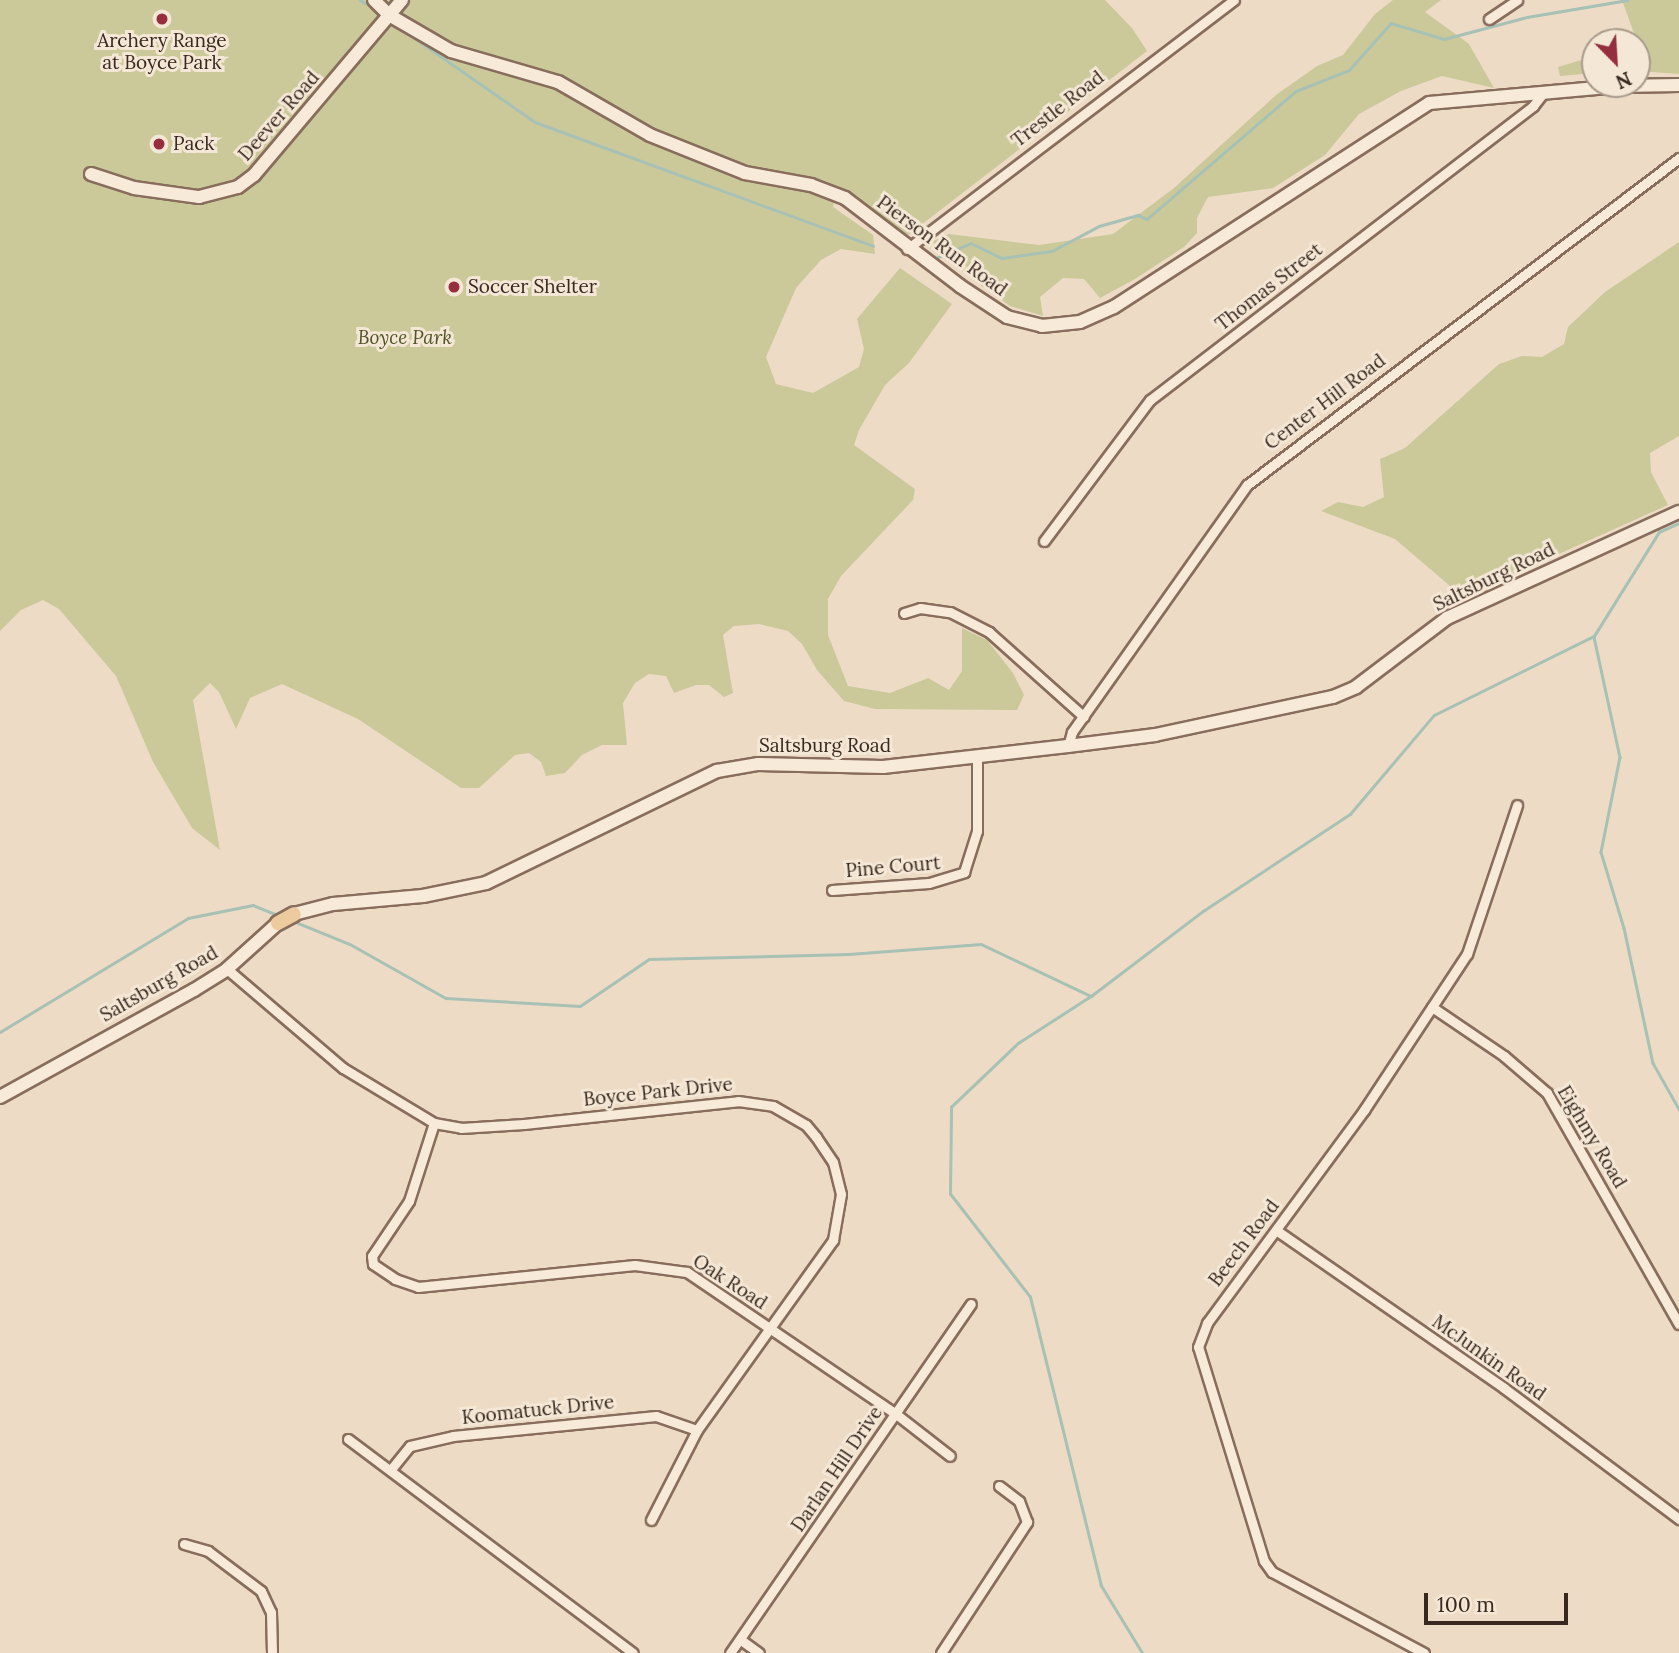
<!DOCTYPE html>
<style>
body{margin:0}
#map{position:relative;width:1679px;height:1653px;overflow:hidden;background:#eddbc6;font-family:Lora,serif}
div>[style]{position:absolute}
.green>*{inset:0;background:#cbc99a}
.stream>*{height:2.5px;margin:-1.25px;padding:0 1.25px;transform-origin:1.25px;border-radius:1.25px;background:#a7c1b5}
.roads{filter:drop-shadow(2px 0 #886d5c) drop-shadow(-2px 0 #886d5c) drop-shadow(0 2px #886d5c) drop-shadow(0 -2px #886d5c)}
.street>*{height:9px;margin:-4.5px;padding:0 4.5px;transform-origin:4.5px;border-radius:4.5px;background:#f8ead9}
.secondary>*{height:12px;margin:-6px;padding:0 6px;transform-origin:6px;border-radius:6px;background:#f8ead9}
.primary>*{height:14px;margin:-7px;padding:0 7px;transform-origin:7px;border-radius:7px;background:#eeca9f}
.dots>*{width:19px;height:19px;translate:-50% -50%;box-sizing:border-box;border:4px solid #f4e7d5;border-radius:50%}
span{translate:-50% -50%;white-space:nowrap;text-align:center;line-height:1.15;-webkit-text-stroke:6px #f4e7d5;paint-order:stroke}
.poi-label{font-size:19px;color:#38281f}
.left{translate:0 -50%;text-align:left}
.street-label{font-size:19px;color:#38281f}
.park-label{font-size:19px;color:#505427;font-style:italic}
.north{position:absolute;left:1581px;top:28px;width:70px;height:70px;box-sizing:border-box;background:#f4e7d5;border:2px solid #a99b8c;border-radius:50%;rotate:156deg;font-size:19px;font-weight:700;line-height:28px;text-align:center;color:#38281f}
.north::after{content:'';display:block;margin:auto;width:24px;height:32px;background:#952e3f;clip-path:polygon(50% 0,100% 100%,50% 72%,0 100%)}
.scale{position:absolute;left:1424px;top:1593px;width:144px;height:32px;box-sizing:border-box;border:4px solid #38281f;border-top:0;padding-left:9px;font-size:21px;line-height:24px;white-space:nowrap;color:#38281f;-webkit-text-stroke:5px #f4e7d5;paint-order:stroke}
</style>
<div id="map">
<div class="green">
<i style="clip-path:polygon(0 0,1105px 0,1132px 28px,1147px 51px,908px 235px,900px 233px,856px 195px,837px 189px,833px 207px,873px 235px,875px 254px,841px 249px,821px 260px,796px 288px,766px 357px,776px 384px,813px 393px,859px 367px,864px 349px,857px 319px,900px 268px,952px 304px,909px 363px,885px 385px,859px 430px,854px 445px,915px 489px,913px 500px,841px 576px,828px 599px,828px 635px,848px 686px,890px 693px,928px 678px,949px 690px,962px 671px,962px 628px,987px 640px,1013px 673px,1024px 695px,1017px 710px,875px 709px,844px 701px,817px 670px,802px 644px,788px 631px,759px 624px,734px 626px,723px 635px,733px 693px,724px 697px,709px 685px,696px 685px,674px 693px,666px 676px,649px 674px,635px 683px,623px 703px,627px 745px,602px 745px,582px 755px,565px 773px,546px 776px,541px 762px,529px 753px,515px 755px,479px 788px,461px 788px,358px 719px,282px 684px,250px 698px,236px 729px,219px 692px,210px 683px,193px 700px,220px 850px,192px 828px,153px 762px,116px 676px,59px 609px,43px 600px,21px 610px,0 631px)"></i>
<i style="clip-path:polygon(1393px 0,1441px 0,1425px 12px,1469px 44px,1494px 88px,1442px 76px,1401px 91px,1359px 114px,1325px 155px,1273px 188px,1208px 197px,1197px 218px,1197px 233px,1184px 247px,1135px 279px,1100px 298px,1084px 279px,1063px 278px,1040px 297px,1043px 316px,1010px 306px,925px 245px,949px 234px,1039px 245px,1113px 234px,1174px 188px,1276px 95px,1317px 66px,1343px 55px,1375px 14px)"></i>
<i style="clip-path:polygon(1622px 0,1679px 0,1679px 74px,1637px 71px,1637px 42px,1631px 42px,1636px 39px)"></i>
<i style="clip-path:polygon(1595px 56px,1595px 73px,1560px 76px,1558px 67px)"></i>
<i style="clip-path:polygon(1679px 242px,1679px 436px,1650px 453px,1651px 472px,1668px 505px,1463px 597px,1395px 539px,1321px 511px,1338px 502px,1363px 507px,1384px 497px,1380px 459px,1405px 448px,1499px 364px,1522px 356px,1542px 357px,1564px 344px,1568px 327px,1605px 292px)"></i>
</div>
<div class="stream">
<i style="left:360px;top:0;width:6px;rotate:31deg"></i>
<i style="left:406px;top:32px;width:157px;rotate:34.9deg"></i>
<i style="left:535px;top:122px;width:360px;rotate:20.1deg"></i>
<i style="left:936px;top:258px;width:38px;rotate:-23deg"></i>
<i style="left:971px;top:243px;width:34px;rotate:26deg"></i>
<i style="left:1002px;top:258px;width:50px;rotate:-8deg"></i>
<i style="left:1052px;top:251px;width:53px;rotate:-28deg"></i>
<i style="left:1099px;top:226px;width:41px;rotate:-15.8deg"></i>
<i style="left:1138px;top:215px;width:10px;rotate:24deg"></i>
<i style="left:1147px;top:219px;width:196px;rotate:-40.7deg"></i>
<i style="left:1296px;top:91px;width:57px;rotate:-21.6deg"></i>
<i style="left:1349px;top:70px;width:63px;rotate:-48.2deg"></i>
<i style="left:1391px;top:23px;width:55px;rotate:16.8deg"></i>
<i style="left:1444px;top:39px;width:86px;rotate:-14.8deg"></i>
<i style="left:1527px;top:17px;width:102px;rotate:-9.6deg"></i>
<i style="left:1594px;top:637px;width:123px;rotate:77.8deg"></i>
<i style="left:1620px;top:757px;width:97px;rotate:101.3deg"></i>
<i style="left:1601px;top:852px;width:79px;rotate:73.2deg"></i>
<i style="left:1624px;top:928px;width:138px;rotate:77.9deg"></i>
<i style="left:1653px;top:1063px;width:53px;rotate:60.5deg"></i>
<i style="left:293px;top:921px;width:61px;rotate:22deg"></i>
<i style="left:350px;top:944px;width:110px;rotate:29.4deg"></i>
<i style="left:446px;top:998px;width:134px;rotate:3.4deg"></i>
<i style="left:580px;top:1006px;width:83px;rotate:-34.3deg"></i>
<i style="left:649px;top:959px;width:200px;rotate:-1.4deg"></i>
<i style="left:849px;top:954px;width:132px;rotate:-4.3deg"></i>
<i style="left:981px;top:944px;width:122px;rotate:25.3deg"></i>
<i style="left:0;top:1032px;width:220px;rotate:-31.2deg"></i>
<i style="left:188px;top:918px;width:66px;rotate:-11.3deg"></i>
<i style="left:253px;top:905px;width:29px;rotate:22deg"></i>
<i style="left:1142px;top:1653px;width:79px;rotate:-121.5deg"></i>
<i style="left:1101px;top:1586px;width:298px;rotate:-103.8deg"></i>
<i style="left:1030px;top:1297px;width:130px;rotate:-127.8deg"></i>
<i style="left:950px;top:1194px;width:87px;rotate:-89.3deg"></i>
<i style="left:951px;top:1107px;width:93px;rotate:-43.7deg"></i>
<i style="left:1018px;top:1043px;width:87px;rotate:-32.8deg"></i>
<i style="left:1091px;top:996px;width:141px;rotate:-37.2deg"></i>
<i style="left:1203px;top:911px;width:176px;rotate:-33.4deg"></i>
<i style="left:1350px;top:814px;width:130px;rotate:-49.7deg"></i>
<i style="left:1434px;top:715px;width:178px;rotate:-26.3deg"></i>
<i style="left:1594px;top:636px;width:123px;rotate:-58deg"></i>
<i style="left:1659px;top:532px;width:22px;rotate:-24deg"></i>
</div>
<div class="roads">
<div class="street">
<i style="left:1489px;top:19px;width:34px;rotate:-34deg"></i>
<i style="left:907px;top:249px;width:411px;rotate:-37.3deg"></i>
<i style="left:1044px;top:541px;width:176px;rotate:-53.1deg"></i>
<i style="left:1150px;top:400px;width:483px;rotate:-37.5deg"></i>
<i style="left:1533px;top:106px;width:18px;rotate:-52deg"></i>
<i style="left:904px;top:613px;width:17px;rotate:-17deg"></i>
<i style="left:920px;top:608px;width:30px;rotate:8deg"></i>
<i style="left:950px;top:612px;width:44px;rotate:27.1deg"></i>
<i style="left:989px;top:632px;width:127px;rotate:41.8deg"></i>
<i style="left:1068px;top:746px;width:15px;rotate:-74deg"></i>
<i style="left:1072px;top:732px;width:303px;rotate:-54.7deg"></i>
<i style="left:1247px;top:485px;width:542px;rotate:-37.12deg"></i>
<i style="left:832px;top:890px;width:97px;rotate:-4.1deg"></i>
<i style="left:929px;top:883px;width:37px;rotate:-17deg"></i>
<i style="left:964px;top:872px;width:43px;rotate:-72.4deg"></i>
<i style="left:977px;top:831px;width:75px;rotate:-90deg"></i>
<i style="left:227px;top:969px;width:153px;rotate:40.5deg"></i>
<i style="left:343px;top:1068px;width:106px;rotate:31.1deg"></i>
<i style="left:434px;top:1123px;width:27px;rotate:10deg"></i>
<i style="left:461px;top:1128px;width:63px;rotate:-3.6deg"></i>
<i style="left:524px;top:1124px;width:215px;rotate:-6.1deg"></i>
<i style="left:738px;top:1101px;width:35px;rotate:8deg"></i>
<i style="left:773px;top:1106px;width:38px;rotate:30deg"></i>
<i style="left:806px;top:1125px;width:16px;rotate:50deg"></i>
<i style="left:816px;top:1137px;width:30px;rotate:56deg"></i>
<i style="left:833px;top:1162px;width:33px;rotate:76deg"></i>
<i style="left:841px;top:1194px;width:47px;rotate:99.9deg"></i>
<i style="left:833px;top:1240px;width:234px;rotate:125.6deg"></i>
<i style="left:697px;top:1430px;width:101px;rotate:117.1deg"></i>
<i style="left:1432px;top:1007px;width:87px;rotate:34.2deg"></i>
<i style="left:1504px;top:1056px;width:57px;rotate:40.7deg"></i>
<i style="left:1547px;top:1093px;width:266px;rotate:60.3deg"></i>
<i style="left:434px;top:1123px;width:82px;rotate:107.8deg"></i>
<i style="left:409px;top:1201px;width:66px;rotate:123.9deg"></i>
<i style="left:372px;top:1256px;width:8px;rotate:83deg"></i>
<i style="left:373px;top:1264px;width:27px;rotate:34deg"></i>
<i style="left:395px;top:1279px;width:24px;rotate:19deg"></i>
<i style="left:418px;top:1287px;width:218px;rotate:-5.8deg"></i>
<i style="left:635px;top:1265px;width:52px;rotate:7.7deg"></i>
<i style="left:687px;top:1272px;width:253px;rotate:34.2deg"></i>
<i style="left:896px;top:1414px;width:68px;rotate:37.9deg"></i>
<i style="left:1276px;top:1230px;width:277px;rotate:34.7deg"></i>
<i style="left:1504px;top:1388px;width:219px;rotate:36.8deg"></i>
<i style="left:348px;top:1439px;width:356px;rotate:36.9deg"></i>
<i style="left:392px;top:1468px;width:28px;rotate:-51deg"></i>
<i style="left:410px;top:1446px;width:44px;rotate:-13.1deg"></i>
<i style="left:453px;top:1436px;width:204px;rotate:-5.6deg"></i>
<i style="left:656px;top:1416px;width:43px;rotate:18.9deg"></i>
<i style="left:184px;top:1544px;width:25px;rotate:16deg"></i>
<i style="left:208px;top:1551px;width:66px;rotate:37deg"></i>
<i style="left:261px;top:1591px;width:23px;rotate:65deg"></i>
<i style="left:271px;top:1612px;width:41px;rotate:88.6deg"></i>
<i style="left:741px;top:1640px;width:22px;rotate:36deg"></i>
<i style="left:730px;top:1653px;width:424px;rotate:-55.4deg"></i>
<i style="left:941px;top:1653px;width:157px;rotate:-56.7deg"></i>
<i style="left:1027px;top:1522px;width:22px;rotate:-111deg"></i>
<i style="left:1019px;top:1501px;width:25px;rotate:-143deg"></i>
<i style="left:1424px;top:1653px;width:172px;rotate:-151.9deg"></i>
<i style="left:1272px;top:1572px;width:14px;rotate:-126deg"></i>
<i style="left:1264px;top:1561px;width:224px;rotate:-107.1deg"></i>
<i style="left:1198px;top:1347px;width:26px;rotate:-69deg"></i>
<i style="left:1207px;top:1323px;width:265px;rotate:-53.6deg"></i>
<i style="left:1364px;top:1110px;width:187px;rotate:-56.6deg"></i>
<i style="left:1467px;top:954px;width:157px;rotate:-71.4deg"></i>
</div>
<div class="secondary">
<i style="left:374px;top:0;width:21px;rotate:45deg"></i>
<i style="left:389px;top:15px;width:72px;rotate:30.1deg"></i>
<i style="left:451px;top:51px;width:111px;rotate:16.2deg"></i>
<i style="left:558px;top:82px;width:106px;rotate:29.9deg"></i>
<i style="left:650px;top:135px;width:102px;rotate:21.8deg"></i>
<i style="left:745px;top:173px;width:67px;rotate:10.3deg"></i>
<i style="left:811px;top:185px;width:36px;rotate:21deg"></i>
<i style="left:845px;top:198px;width:145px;rotate:37.4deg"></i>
<i style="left:960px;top:286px;width:56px;rotate:33.4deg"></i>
<i style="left:1007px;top:317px;width:36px;rotate:14deg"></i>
<i style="left:1042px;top:326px;width:38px;rotate:-6deg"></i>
<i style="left:1080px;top:322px;width:37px;rotate:-24deg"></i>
<i style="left:1114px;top:307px;width:375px;rotate:-32.9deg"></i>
<i style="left:1429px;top:103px;width:191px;rotate:-5.1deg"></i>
<i style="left:1619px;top:86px;width:60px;rotate:-1deg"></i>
<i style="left:91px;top:174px;width:45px;rotate:18deg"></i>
<i style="left:134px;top:188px;width:66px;rotate:7.9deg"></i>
<i style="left:199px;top:197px;width:40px;rotate:-14.4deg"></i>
<i style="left:238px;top:187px;width:20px;rotate:-37deg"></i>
<i style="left:254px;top:175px;width:229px;rotate:-49.8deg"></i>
<i style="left:294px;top:914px;width:40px;rotate:-14.4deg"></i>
<i style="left:333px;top:904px;width:90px;rotate:-5.1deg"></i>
<i style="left:423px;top:896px;width:64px;rotate:-11.7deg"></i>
<i style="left:486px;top:883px;width:257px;rotate:-25.9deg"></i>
<i style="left:717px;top:771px;width:42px;rotate:-9.7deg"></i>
<i style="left:758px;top:764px;width:125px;rotate:1.4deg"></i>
<i style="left:883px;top:767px;width:186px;rotate:-6.5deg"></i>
<i style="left:1068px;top:746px;width:88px;rotate:-7.2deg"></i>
<i style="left:1155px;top:735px;width:182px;rotate:-12.1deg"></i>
<i style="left:1333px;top:697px;width:25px;rotate:-23deg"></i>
<i style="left:1356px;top:687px;width:114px;rotate:-37.2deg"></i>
<i style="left:1447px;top:618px;width:255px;rotate:-24.6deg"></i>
<i style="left:0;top:1097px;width:222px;rotate:-28.9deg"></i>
<i style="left:194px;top:990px;width:39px;rotate:-32deg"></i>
<i style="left:227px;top:969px;width:69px;rotate:-42deg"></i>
</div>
<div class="primary">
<i style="left:278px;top:923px;width:18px;rotate:-29deg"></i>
</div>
</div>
<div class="dots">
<i style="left:162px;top:19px;background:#952e3f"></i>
<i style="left:159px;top:144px;background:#952e3f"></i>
<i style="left:454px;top:287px;background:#952e3f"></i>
</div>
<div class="poi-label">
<span style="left:162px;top:52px">Archery Range<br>at Boyce Park</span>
<span class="left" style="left:173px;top:144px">Pack</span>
<span class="left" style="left:468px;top:287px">Soccer Shelter</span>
</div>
<div class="street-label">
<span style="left:1058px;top:109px;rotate:-38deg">Trestle Road</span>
<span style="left:279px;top:116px;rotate:-49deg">Deever Road</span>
<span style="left:942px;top:246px;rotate:36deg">Pierson Run Road</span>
<span style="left:1269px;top:287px;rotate:-38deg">Thomas Street</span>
<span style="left:1325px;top:402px;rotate:-37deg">Center Hill Road</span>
<span style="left:1494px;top:577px;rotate:-26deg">Saltsburg Road</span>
<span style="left:825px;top:746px">Saltsburg Road</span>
<span style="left:893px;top:867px;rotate:-5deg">Pine Court</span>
<span style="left:159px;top:984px;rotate:-30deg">Saltsburg Road</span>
<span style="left:658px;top:1092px;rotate:-6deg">Boyce Park Drive</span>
<span style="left:1592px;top:1137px;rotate:59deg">Eighmy Road</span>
<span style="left:1244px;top:1243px;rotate:-53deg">Beech Road</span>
<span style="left:730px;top:1282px;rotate:33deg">Oak Road</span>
<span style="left:1489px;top:1358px;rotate:35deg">McJunkin Road</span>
<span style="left:538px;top:1410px;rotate:-6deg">Koomatuck Drive</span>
<span style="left:837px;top:1469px;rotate:-56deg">Darlan Hill Drive</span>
</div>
<div class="park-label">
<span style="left:405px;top:338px">Boyce Park</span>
</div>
<div class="north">N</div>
<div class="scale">100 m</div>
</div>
